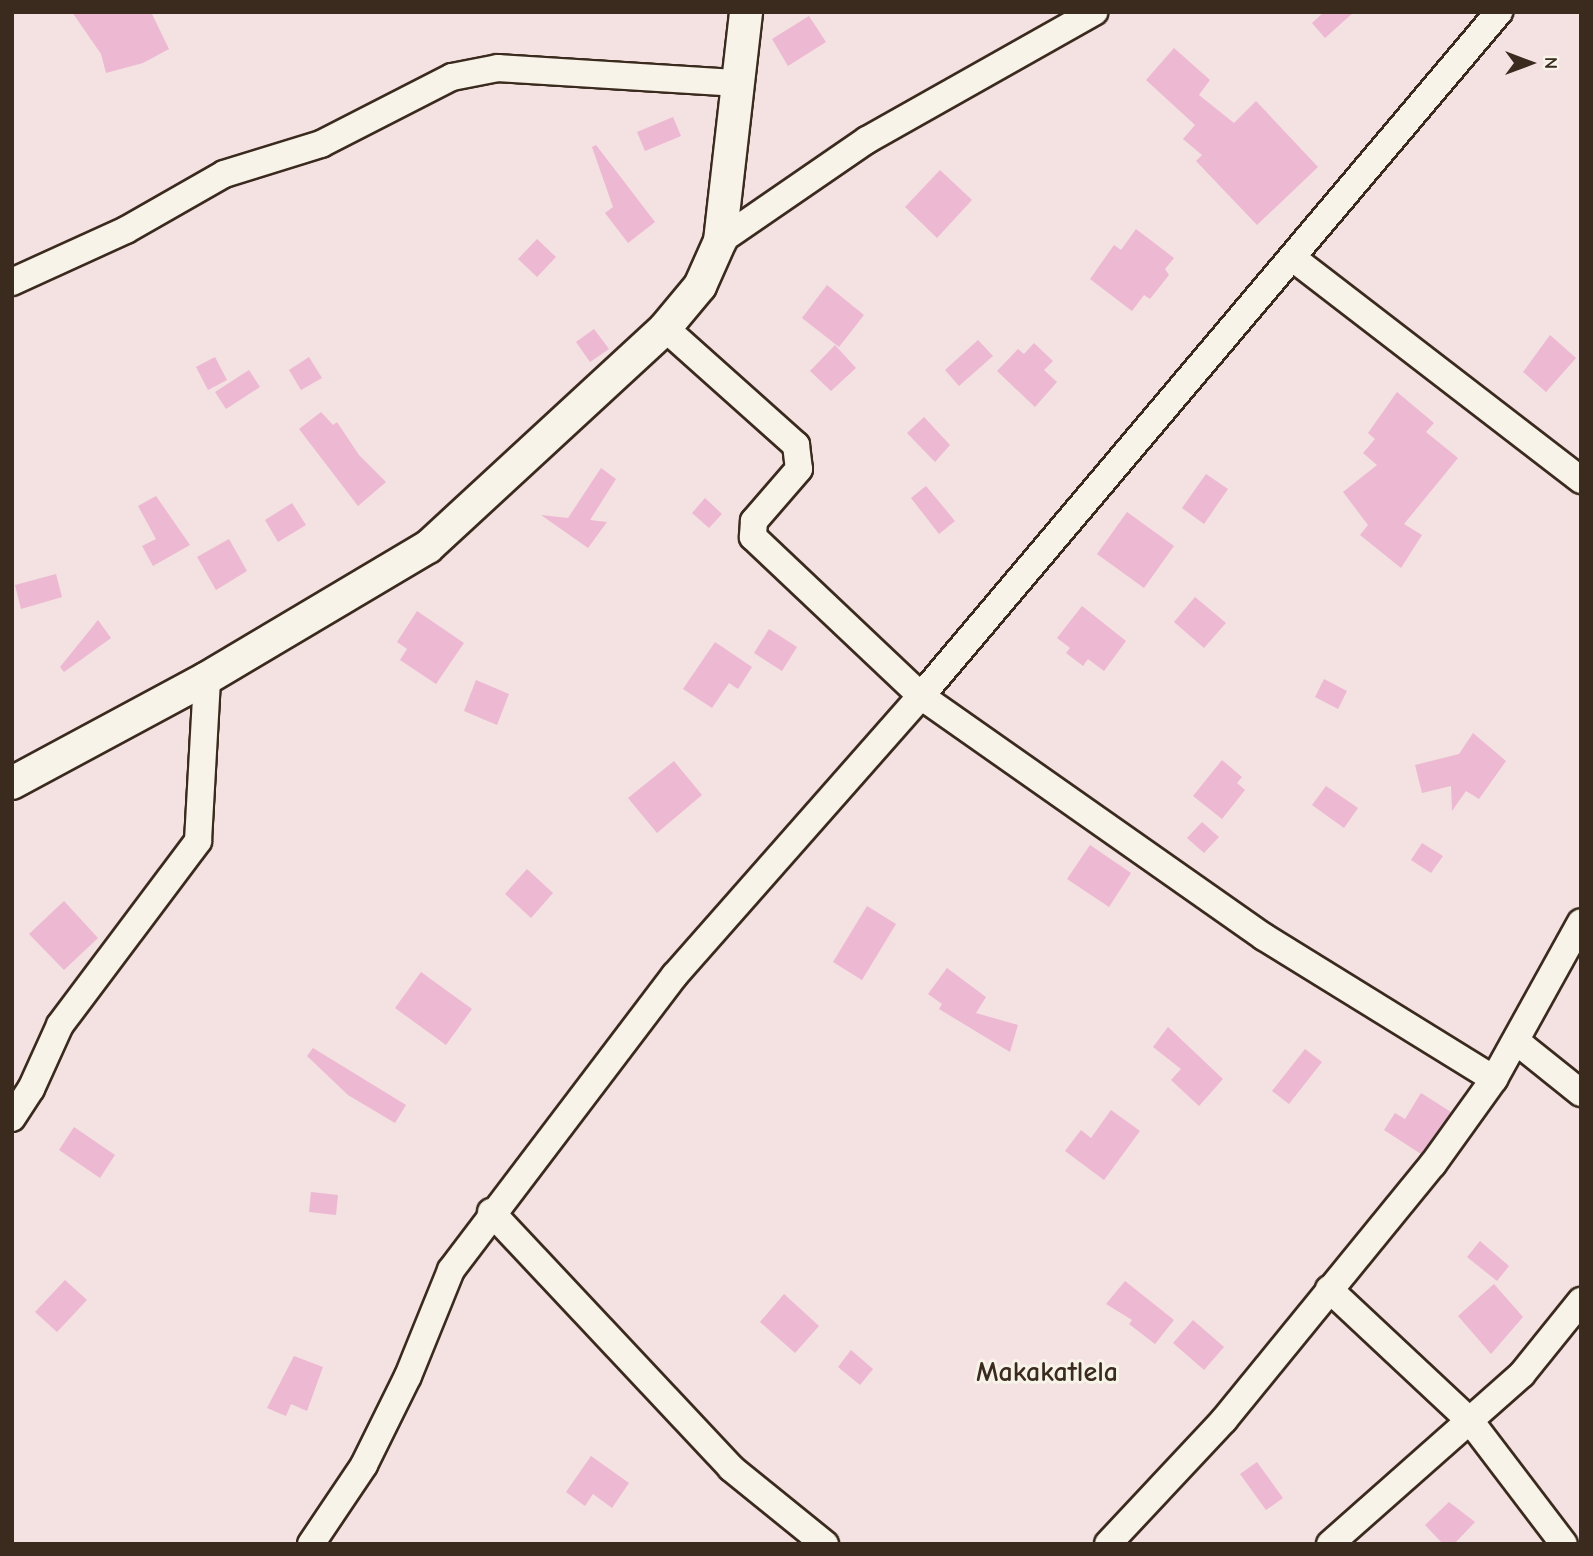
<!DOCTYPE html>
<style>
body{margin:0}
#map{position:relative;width:1593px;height:1556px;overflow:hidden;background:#f4e1e1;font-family:"Comic Neue",sans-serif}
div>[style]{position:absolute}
.building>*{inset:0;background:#edb8d2}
.roads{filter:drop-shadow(2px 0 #3b2a1e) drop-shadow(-2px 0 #3b2a1e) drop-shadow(0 2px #3b2a1e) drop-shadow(0 -2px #3b2a1e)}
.minor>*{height:26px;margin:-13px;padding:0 13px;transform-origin:13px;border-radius:13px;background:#f7f3e8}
.tertiary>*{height:32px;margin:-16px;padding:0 16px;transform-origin:16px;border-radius:16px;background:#f7f3e8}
span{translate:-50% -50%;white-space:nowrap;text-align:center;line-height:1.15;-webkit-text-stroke:6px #f7f3e8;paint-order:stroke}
.district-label{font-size:28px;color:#3b2a1e;font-weight:700}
.frame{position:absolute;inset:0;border:14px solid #3b2a1e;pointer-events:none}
.north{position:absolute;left:1495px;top:28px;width:70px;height:70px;-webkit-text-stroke:5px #f7f3e8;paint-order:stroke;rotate:90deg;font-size:19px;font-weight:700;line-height:28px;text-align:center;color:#3b2a1e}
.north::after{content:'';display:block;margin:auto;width:24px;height:32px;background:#3b2a1e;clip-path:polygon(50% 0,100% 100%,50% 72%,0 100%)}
</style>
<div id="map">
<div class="building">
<i style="clip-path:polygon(72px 12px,151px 12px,169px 49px,143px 63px,106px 73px,101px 54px)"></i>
<i style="clip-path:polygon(1324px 12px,1354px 12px,1325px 38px,1312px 23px)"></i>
<i style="clip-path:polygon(809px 16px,826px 42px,788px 66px,772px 39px)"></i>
<i style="clip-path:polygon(1174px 48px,1210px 80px,1199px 95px,1234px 123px,1256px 101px,1318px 167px,1257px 225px,1196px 161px,1202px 155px,1183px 139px,1195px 125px,1146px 80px)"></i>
<i style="clip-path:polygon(673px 117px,681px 136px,645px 151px,637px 132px)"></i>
<i style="clip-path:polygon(596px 145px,655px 222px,628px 243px,605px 213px,613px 207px,592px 147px)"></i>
<i style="clip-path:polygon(940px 170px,972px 200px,937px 238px,905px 207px)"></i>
<i style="clip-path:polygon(1136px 229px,1174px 258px,1165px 269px,1169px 275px,1150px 299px,1144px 295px,1132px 311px,1090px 279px,1114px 245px,1121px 250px)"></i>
<i style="clip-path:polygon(537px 239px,556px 257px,537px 277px,518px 259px)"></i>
<i style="clip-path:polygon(827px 285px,864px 315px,839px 347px,802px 318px)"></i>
<i style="clip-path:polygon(594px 329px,609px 349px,590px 362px,576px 342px)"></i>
<i style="clip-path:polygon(1550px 335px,1576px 358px,1546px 392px,1523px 372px)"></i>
<i style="clip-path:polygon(978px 340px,993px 356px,959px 386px,945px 370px)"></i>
<i style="clip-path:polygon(1034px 343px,1053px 361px,1044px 370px,1057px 382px,1035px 407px,997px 371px,1018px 349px,1024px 354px)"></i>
<i style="clip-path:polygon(835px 345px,856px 368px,831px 391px,810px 371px)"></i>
<i style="clip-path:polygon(215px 357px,227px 380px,208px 390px,196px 367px)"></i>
<i style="clip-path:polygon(309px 357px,322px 378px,301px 390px,289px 370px)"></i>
<i style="clip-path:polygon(249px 370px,260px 387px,226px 409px,215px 392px)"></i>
<i style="clip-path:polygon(1397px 392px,1434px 423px,1426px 432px,1458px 458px,1404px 524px,1422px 535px,1401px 568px,1360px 535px,1368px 525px,1343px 492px,1377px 465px,1363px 453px,1375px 439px,1368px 433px)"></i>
<i style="clip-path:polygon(321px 412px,333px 425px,337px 422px,359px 455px,386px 482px,358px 506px,299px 429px)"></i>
<i style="clip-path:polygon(924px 417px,950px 445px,935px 462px,907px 433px)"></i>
<i style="clip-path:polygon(601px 468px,616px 479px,590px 520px,607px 522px,588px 548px,541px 515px,568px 518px)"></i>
<i style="clip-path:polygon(1206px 474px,1228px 489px,1204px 524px,1182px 508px)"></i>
<i style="clip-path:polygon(926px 486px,955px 521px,939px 534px,911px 498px)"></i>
<i style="clip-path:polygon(156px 496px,190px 545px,153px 566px,142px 546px,156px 539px,138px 506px)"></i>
<i style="clip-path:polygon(705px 498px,722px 514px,709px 528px,692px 513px)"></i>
<i style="clip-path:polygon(292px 503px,306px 525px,278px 542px,265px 520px)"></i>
<i style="clip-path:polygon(1127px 512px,1174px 546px,1144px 588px,1097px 554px)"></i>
<i style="clip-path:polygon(229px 539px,247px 571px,216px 590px,197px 557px)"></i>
<i style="clip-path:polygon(56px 574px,62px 597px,21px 609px,15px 585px)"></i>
<i style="clip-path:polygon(1195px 597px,1226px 623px,1204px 648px,1174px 622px)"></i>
<i style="clip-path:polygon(1082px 606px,1126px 641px,1104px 671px,1088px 659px,1083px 666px,1066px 653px,1070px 648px,1057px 638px)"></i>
<i style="clip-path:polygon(417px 611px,464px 643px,436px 684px,400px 660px,407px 649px,397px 642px)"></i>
<i style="clip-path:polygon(98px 620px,111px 638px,64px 672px,60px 667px)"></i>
<i style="clip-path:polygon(769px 629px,797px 647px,782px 671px,754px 653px)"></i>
<i style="clip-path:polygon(715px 642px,752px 667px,738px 689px,729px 683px,712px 708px,683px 689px)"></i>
<i style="clip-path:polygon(1324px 679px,1347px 691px,1338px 709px,1315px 697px)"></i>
<i style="clip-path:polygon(476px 680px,509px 694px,497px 725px,464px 711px)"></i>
<i style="clip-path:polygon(1473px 733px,1506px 761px,1479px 799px,1466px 791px,1452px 811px,1451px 786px,1422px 793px,1415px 765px,1459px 754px)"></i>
<i style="clip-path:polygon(1222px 760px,1242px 777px,1237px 783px,1245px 790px,1222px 819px,1193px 796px)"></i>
<i style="clip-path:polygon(674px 761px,702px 795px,657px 833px,628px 798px)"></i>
<i style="clip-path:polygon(1326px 786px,1358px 808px,1344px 828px,1312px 805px)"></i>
<i style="clip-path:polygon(1202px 822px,1219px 837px,1204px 853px,1187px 838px)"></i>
<i style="clip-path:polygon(1422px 843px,1443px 856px,1431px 873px,1411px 860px)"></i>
<i style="clip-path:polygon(1090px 845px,1131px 873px,1109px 907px,1067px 879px)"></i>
<i style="clip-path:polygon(527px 869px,553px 893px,531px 918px,505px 894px)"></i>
<i style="clip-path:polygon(64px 901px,98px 938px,64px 970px,29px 934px)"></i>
<i style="clip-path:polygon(867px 906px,896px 924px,862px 980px,833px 962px)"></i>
<i style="clip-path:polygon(947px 968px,986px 997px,976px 1013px,1018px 1025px,1010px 1052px,939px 1009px,942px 1004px,928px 994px)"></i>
<i style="clip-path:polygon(421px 972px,472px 1009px,446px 1045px,395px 1008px)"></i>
<i style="clip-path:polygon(1168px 1027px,1223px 1079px,1199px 1106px,1171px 1080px,1181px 1069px,1153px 1047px)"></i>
<i style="clip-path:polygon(313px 1048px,406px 1105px,395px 1123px,348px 1095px,307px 1056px)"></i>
<i style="clip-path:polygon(1305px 1049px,1322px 1062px,1289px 1104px,1272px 1091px)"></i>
<i style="clip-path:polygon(1421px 1093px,1451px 1112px,1421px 1154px,1384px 1130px,1395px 1113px,1405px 1119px)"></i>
<i style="clip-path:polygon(1111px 1110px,1140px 1131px,1104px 1180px,1065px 1151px,1081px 1130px,1091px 1138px)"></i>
<i style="clip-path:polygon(74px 1127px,115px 1155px,100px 1178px,59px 1150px)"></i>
<i style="clip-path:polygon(311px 1192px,338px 1195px,336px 1215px,309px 1212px)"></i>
<i style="clip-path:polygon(1480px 1241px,1509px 1266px,1497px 1281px,1467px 1257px)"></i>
<i style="clip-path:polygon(65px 1280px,87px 1300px,57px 1332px,35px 1312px)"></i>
<i style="clip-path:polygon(1125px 1281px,1174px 1320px,1155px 1344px,1129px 1324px,1132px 1320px,1106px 1304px)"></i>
<i style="clip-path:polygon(1494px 1284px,1523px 1317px,1491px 1354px,1458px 1316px)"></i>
<i style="clip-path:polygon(784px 1294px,819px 1326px,795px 1353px,760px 1322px)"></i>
<i style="clip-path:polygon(1193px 1320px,1224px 1347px,1204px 1370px,1173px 1343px)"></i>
<i style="clip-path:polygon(851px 1350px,873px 1369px,860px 1385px,838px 1367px)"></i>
<i style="clip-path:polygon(294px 1356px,323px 1367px,307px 1411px,291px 1404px,286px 1416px,267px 1408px)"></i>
<i style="clip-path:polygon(591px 1456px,629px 1483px,612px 1508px,593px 1494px,585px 1506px,566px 1492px)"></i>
<i style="clip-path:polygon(1257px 1462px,1283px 1498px,1266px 1510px,1240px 1474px)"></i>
<i style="clip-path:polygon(1449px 1502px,1475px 1522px,1454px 1544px,1443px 1544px,1425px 1525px)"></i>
</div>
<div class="roads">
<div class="minor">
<i style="left:720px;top:241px;width:178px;rotate:-34.5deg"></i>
<i style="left:867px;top:140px;width:261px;rotate:-29.4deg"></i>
<i style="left:1294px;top:259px;width:362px;rotate:37.6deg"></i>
<i style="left:12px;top:282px;width:125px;rotate:-24.5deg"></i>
<i style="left:126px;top:230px;width:113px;rotate:-29.7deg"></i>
<i style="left:224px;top:174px;width:102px;rotate:-17.2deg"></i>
<i style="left:321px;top:144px;width:147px;rotate:-27.1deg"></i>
<i style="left:452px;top:77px;width:47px;rotate:-11.1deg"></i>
<i style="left:498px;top:68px;width:240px;rotate:3.6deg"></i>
<i style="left:665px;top:328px;width:176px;rotate:41.8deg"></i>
<i style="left:796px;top:445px;width:24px;rotate:83deg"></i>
<i style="left:799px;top:469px;width:69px;rotate:130.9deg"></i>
<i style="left:754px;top:521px;width:16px;rotate:94deg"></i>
<i style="left:753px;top:537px;width:231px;rotate:43.4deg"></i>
<i style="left:921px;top:696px;width:419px;rotate:35.1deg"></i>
<i style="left:1264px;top:937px;width:270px;rotate:31.7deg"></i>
<i style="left:1516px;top:1041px;width:83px;rotate:38.7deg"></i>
<i style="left:12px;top:1118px;width:35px;rotate:-57deg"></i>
<i style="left:31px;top:1089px;width:70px;rotate:-65.6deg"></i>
<i style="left:60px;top:1025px;width:230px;rotate:-53.1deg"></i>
<i style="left:198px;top:841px;width:163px;rotate:-86.8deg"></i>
<i style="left:491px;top:1212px;width:351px;rotate:46.8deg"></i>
<i style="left:731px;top:1468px;width:121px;rotate:39deg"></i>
<i style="left:1329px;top:1289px;width:195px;rotate:43.1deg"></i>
<i style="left:1471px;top:1422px;width:153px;rotate:52.7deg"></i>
<i style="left:311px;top:1544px;width:95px;rotate:-56.1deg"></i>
<i style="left:364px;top:1465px;width:99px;rotate:-63.7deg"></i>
<i style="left:408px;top:1376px;width:114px;rotate:-67.9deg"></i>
<i style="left:451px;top:1270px;width:370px;rotate:-52.8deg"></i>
<i style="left:675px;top:975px;width:372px;rotate:-48.6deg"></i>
<i style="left:921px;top:696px;width:896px;rotate:-49.8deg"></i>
<i style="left:1108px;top:1544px;width:170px;rotate:-46.9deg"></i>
<i style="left:1224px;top:1420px;width:330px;rotate:-50.8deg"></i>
<i style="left:1433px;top:1164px;width:105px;rotate:-54.3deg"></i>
<i style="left:1494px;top:1079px;width:179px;rotate:-61deg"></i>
<i style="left:1330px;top:1544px;width:256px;rotate:-41.5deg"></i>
<i style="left:1522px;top:1374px;width:94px;rotate:-51.1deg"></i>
</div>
<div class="tertiary">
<i style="left:12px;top:783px;width:221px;rotate:-28.3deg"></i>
<i style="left:207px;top:678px;width:257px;rotate:-30.7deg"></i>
<i style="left:428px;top:547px;width:323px;rotate:-42.7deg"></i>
<i style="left:665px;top:328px;width:55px;rotate:-50.2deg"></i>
<i style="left:700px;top:286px;width:49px;rotate:-66deg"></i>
<i style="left:720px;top:241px;width:230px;rotate:-83.5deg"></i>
</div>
</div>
<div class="district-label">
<span style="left:1047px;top:1372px">Makakatlela</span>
</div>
<div class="frame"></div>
<div class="north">N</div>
</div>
